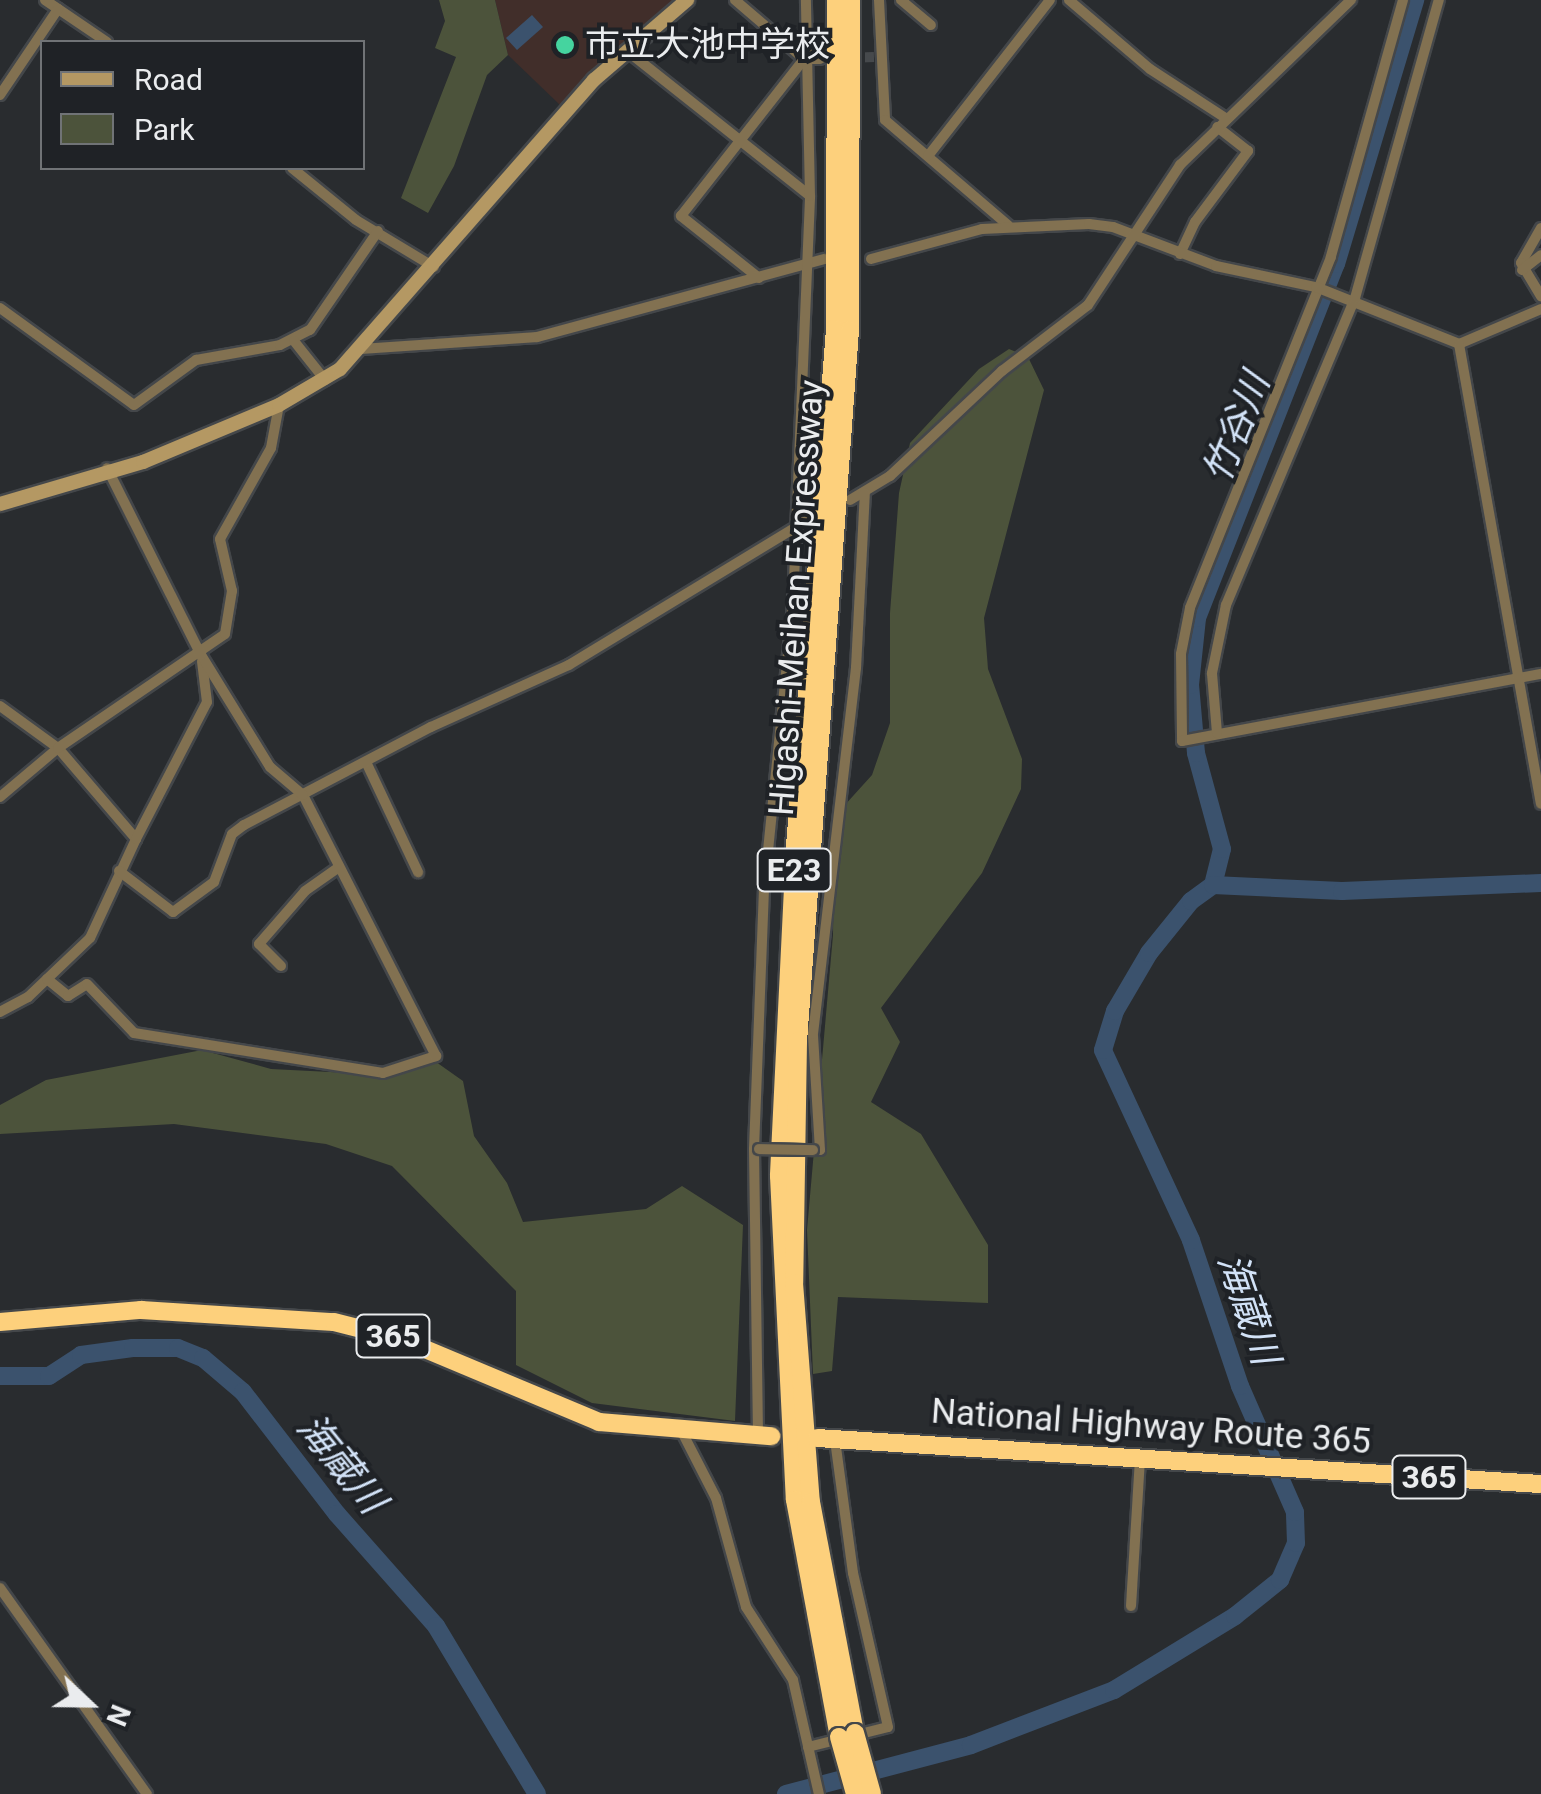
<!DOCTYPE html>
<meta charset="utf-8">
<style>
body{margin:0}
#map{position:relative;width:1541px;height:1794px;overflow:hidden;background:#292c2f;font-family:Roboto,"Noto Sans JP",sans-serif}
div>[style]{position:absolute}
.education>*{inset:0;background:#412e2a}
.green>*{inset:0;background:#4c533b}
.water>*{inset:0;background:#3b526d}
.river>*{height:18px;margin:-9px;padding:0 9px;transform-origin:9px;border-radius:9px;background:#3b526d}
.street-tunnel>*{height:10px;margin-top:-5px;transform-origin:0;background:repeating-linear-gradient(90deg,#46494c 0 10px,transparent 0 15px)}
.roads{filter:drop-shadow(2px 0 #44474a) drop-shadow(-2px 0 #44474a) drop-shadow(0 2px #44474a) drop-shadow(0 -2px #44474a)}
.street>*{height:10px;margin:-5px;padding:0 5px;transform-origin:5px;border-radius:5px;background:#827151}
.secondary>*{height:14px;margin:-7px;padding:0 7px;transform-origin:7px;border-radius:7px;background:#b49863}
.highway>*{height:18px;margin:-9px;padding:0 9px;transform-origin:9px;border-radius:9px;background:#fdd07c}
.bridges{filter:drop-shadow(2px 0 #44474a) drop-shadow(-2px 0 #44474a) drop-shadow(0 2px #44474a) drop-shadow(0 -2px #44474a)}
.street-bridge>*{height:10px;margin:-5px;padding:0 5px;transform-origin:5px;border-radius:5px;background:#827151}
.highway-bridge>*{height:18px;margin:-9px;padding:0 9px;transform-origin:9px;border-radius:9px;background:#fdd07c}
.dots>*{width:28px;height:28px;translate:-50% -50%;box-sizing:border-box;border:5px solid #1f2226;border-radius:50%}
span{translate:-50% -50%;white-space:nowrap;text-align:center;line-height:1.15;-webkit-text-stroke:8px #1f2226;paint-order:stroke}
.shield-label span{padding:2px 8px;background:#1f2226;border:2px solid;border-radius:8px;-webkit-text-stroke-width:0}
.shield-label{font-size:32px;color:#eaecee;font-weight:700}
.poi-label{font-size:35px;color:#eaecee}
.left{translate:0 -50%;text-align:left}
.street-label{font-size:35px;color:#eaecee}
.water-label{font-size:38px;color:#d2e2f7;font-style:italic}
.legend{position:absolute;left:40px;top:40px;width:325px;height:130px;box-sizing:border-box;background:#1f2226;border:2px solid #707376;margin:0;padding:12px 18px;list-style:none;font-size:30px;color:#eaecee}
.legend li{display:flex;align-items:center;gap:20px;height:50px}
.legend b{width:50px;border:2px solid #707376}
.north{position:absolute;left:40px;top:1654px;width:100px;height:100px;-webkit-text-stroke:8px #1f2226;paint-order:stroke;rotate:112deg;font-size:28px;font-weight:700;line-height:40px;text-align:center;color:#eaecee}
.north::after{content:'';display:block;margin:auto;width:35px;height:45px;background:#eaecee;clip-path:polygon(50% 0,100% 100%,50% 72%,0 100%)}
</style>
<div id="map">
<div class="education">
<i style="clip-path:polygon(495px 0,675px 0,560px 105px,508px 55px)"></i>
</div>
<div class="green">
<i style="clip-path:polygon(439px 0,495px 0,508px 55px,487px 75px,454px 166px,428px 213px,401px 198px,456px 57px,435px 48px,445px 21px)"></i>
<i style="clip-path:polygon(1009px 349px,1028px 357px,1044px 390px,984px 618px,988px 669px,1022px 759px,1021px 789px,982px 873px,881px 1008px,900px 1042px,871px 1102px,921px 1134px,988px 1245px,988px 1303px,838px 1297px,832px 1371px,813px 1374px,807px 1230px,833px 935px,834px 817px,872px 775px,890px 723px,890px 613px,899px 493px,910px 443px,979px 369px)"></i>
<i style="clip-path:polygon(202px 1050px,271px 1069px,370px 1074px,429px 1057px,463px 1081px,474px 1136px,507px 1183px,523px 1222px,646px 1209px,682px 1186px,743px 1225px,735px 1421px,592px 1403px,516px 1365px,516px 1291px,392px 1166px,326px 1144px,174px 1124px,0 1134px,0 1105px,46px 1080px)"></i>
</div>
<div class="water">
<i style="clip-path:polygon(532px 15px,543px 27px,517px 50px,506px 38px)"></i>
</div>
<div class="river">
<i style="left:1213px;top:885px;width:37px;rotate:-76deg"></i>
<i style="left:1222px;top:849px;width:99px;rotate:-105.2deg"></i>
<i style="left:1196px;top:753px;width:68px;rotate:-95deg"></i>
<i style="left:1190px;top:685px;width:67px;rotate:-84deg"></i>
<i style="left:1197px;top:618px;width:380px;rotate:-68.6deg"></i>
<i style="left:1336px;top:264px;width:276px;rotate:-73.3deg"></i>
<i style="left:0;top:1376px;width:49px"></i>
<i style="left:49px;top:1376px;width:38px;rotate:-33deg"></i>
<i style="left:81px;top:1355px;width:52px;rotate:-7.7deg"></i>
<i style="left:133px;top:1348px;width:45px"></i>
<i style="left:178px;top:1348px;width:27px;rotate:22deg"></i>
<i style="left:203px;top:1358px;width:52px;rotate:40.4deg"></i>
<i style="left:243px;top:1392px;width:154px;rotate:52.4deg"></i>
<i style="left:337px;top:1514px;width:149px;rotate:48.5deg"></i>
<i style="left:436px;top:1626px;width:196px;rotate:59deg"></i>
<i style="left:786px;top:1794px;width:191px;rotate:-14.8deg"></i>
<i style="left:971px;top:1745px;width:153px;rotate:-21deg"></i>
<i style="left:1114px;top:1690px;width:142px;rotate:-31.4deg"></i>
<i style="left:1235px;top:1616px;width:58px;rotate:-38.7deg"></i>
<i style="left:1280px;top:1580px;width:40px;rotate:-66.6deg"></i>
<i style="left:1296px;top:1543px;width:31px;rotate:-92deg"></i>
<i style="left:1295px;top:1512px;width:137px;rotate:-113.6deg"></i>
<i style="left:1240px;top:1386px;width:154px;rotate:-108.6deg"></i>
<i style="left:1191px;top:1240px;width:209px;rotate:-114.9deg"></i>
<i style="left:1103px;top:1050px;width:41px;rotate:-72.9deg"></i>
<i style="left:1115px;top:1011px;width:67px;rotate:-59.6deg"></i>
<i style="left:1149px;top:953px;width:67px;rotate:-51.1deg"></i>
<i style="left:1191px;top:901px;width:27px;rotate:-36deg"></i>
<i style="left:1213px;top:885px;width:129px;rotate:2.7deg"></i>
<i style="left:1342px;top:891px;width:199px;rotate:-2.3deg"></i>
</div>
<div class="street-tunnel">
<i style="left:820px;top:59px;width:54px;rotate:-2.1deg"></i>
</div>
<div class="roads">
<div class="street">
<i style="left:45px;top:0;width:75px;rotate:34.1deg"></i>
<i style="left:735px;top:0;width:91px;rotate:40.5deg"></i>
<i style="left:804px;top:59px;width:16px"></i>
<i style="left:879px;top:0;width:120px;rotate:87.1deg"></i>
<i style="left:885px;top:120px;width:162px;rotate:40.5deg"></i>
<i style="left:901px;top:0;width:39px;rotate:40deg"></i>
<i style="left:1069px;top:0;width:106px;rotate:40.4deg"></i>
<i style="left:1150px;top:69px;width:92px;rotate:33deg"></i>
<i style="left:1403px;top:0;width:267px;rotate:105.7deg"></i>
<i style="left:1331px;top:257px;width:378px;rotate:111.9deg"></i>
<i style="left:1190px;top:608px;width:47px;rotate:101.1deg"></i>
<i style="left:1181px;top:654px;width:87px;rotate:89.3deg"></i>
<i style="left:1182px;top:741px;width:365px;rotate:-10.6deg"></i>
<i style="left:626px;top:50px;width:235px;rotate:38.4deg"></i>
<i style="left:0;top:95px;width:104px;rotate:-56deg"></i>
<i style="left:928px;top:156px;width:198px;rotate:-52deg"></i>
<i style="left:292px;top:168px;width:82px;rotate:39.1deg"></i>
<i style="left:356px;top:220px;width:91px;rotate:31.1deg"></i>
<i style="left:1541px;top:228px;width:40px;rotate:119.7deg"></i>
<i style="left:1521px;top:263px;width:39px;rotate:59deg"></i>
<i style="left:1180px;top:254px;width:35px;rotate:-65deg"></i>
<i style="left:1195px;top:222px;width:89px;rotate:-53.3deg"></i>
<i style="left:1248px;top:151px;width:39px;rotate:-142deg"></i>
<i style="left:871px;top:259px;width:115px;rotate:-15.1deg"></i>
<i style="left:982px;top:229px;width:107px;rotate:-2.7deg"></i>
<i style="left:1089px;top:224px;width:24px;rotate:7deg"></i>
<i style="left:1113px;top:227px;width:110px;rotate:20.7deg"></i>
<i style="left:1216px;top:266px;width:102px;rotate:11.9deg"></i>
<i style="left:1316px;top:287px;width:154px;rotate:21.7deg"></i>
<i style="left:1459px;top:344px;width:89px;rotate:-23.1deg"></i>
<i style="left:1522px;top:270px;width:24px;rotate:-38deg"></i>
<i style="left:759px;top:278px;width:100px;rotate:-141.5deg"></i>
<i style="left:681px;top:216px;width:199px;rotate:-51.9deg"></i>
<i style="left:0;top:308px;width:165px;rotate:35.9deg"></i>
<i style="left:134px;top:405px;width:77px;rotate:-36deg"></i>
<i style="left:196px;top:360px;width:85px;rotate:-10.1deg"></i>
<i style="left:280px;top:345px;width:34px;rotate:-27deg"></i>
<i style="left:310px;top:330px;width:120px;rotate:-55.5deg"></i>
<i style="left:294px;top:341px;width:50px;rotate:51.5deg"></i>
<i style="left:1459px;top:344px;width:467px;rotate:79.9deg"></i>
<i style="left:362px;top:349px;width:175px;rotate:-3.9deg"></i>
<i style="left:537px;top:337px;width:298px;rotate:-15.2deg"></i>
<i style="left:850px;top:500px;width:47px;rotate:-31deg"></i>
<i style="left:890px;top:476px;width:154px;rotate:-43.2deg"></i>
<i style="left:1002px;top:371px;width:108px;rotate:-37.5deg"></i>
<i style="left:1088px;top:305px;width:168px;rotate:-56.7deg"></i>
<i style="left:1180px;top:165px;width:238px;rotate:-44deg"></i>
<i style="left:0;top:706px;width:72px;rotate:35.9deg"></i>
<i style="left:58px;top:748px;width:120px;rotate:49.4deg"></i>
<i style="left:136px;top:839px;width:109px;rotate:114.9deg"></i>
<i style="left:90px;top:938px;width:86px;rotate:136.4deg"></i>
<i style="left:28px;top:997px;width:32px;rotate:152deg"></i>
<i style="left:1217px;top:733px;width:60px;rotate:-94.8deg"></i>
<i style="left:1212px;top:673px;width:69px;rotate:-78.4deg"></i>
<i style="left:1226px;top:605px;width:333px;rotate:-67.2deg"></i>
<i style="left:1355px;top:298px;width:310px;rotate:-74.3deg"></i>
<i style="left:366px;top:762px;width:122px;rotate:64.7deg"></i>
<i style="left:0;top:797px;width:76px;rotate:-40.2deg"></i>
<i style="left:58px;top:748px;width:202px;rotate:-34.3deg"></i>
<i style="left:225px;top:634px;width:44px;rotate:-80.8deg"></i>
<i style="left:232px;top:591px;width:53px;rotate:-103deg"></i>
<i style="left:220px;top:539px;width:104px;rotate:-60.7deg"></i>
<i style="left:271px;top:448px;width:44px;rotate:-79.5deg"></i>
<i style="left:136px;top:839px;width:154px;rotate:-62.6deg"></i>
<i style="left:207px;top:702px;width:41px;rotate:-97deg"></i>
<i style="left:119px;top:871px;width:68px;rotate:37.2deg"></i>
<i style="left:173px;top:912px;width:51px;rotate:-36.2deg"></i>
<i style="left:214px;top:882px;width:51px;rotate:-69.4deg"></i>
<i style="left:232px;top:834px;width:15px;rotate:-37deg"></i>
<i style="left:244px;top:825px;width:211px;rotate:-27.7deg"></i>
<i style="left:431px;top:727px;width:151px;rotate:-24.2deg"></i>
<i style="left:569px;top:665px;width:281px;rotate:-31.3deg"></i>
<i style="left:281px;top:966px;width:31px;rotate:-135deg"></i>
<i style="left:259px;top:944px;width:70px;rotate:-49deg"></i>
<i style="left:305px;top:891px;width:42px;rotate:-35.2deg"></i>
<i style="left:47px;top:979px;width:27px;rotate:39deg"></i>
<i style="left:68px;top:996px;width:22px;rotate:-32deg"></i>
<i style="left:87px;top:984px;width:68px;rotate:46.2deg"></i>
<i style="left:134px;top:1033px;width:252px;rotate:9.1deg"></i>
<i style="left:383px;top:1073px;width:56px;rotate:-17.8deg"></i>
<i style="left:436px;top:1056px;width:293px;rotate:-117deg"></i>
<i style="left:303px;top:795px;width:43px;rotate:-139.7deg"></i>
<i style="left:270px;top:767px;width:132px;rotate:-121.6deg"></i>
<i style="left:201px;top:655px;width:209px;rotate:-116.7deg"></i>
<i style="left:813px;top:1150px;width:7px"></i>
<i style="left:820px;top:1150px;width:116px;rotate:-93.5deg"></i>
<i style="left:813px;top:1034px;width:369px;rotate:-83.3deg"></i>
<i style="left:856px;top:668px;width:175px;rotate:-87.1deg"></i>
<i style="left:681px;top:1430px;width:76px;rotate:62.8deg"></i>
<i style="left:716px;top:1498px;width:113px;rotate:74.6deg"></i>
<i style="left:746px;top:1607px;width:87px;rotate:57.2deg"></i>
<i style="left:793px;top:1680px;width:117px;rotate:77.2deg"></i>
<i style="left:758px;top:1435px;width:286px;rotate:-90.8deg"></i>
<i style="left:754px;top:1149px;width:259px;rotate:-87.8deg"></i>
<i style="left:764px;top:890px;width:287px;rotate:-84.2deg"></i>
<i style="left:793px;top:604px;width:408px;rotate:-87.6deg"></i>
<i style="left:810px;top:196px;width:196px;rotate:-91.2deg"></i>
<i style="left:0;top:1588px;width:253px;rotate:54.5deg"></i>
<i style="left:1131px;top:1606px;width:147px;rotate:-86.5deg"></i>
<i style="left:808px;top:1747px;width:82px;rotate:-14deg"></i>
<i style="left:888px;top:1727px;width:158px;rotate:-102.8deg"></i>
<i style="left:853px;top:1573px;width:134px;rotate:-97.7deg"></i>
</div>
<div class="secondary">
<i style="left:0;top:504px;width:149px;rotate:-16.4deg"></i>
<i style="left:143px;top:462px;width:147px;rotate:-22.7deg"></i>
<i style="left:279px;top:405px;width:71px;rotate:-30.5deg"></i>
<i style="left:340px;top:369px;width:385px;rotate:-48.7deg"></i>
<i style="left:594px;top:80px;width:123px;rotate:-40.7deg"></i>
</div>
<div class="highway">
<i style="left:836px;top:0;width:329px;rotate:90.2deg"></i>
<i style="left:835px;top:329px;width:520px;rotate:94.42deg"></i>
<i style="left:795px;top:847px;width:329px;rotate:92.8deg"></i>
<i style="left:779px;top:1176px;width:324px;rotate:87.2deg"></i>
<i style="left:795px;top:1500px;width:241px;rotate:79.5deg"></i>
<i style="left:851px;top:0;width:330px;rotate:90.2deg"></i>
<i style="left:850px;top:330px;width:713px;rotate:94.18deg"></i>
<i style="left:798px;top:1041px;width:242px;rotate:90.9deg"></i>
<i style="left:794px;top:1283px;width:220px;rotate:85.6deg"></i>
<i style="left:811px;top:1502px;width:235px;rotate:79.2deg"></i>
<i style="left:0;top:1322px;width:142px;rotate:-4.9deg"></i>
<i style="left:141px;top:1310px;width:193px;rotate:3.6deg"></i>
<i style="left:334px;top:1322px;width:69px;rotate:14.2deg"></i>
<i style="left:401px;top:1339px;width:215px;rotate:22.7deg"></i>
<i style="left:599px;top:1422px;width:173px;rotate:4.7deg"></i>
<i style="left:817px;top:1438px;width:725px;rotate:3.64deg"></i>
</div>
</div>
<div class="bridges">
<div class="street-bridge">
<i style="left:759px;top:1149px;width:54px;rotate:1.1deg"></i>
</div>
<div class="highway-bridge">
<i style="left:855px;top:1733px;width:63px;rotate:74.4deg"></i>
<i style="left:839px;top:1737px;width:59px;rotate:74.3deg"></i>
</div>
</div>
<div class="dots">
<i style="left:565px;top:45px;background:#45d49f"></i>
</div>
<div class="shield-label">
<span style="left:794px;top:870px">E23</span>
<span style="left:393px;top:1336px">365</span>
<span style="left:1429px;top:1477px">365</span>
</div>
<div class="poi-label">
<span class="left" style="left:585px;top:45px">市立大池中学校</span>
</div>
<div class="street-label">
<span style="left:797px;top:598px;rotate:-86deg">Higashi-Meihan Expressway</span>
<span style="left:1151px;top:1427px;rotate:4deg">National Highway Route 365</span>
</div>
<div class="water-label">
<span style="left:1237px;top:428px;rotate:-68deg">竹谷川</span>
<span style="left:1248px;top:1309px;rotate:71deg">海蔵川</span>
<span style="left:341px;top:1464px;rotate:51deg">海蔵川</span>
</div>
<ul class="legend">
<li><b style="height:12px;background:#b49863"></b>Road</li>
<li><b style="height:28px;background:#4c533b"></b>Park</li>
</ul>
<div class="north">N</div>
</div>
